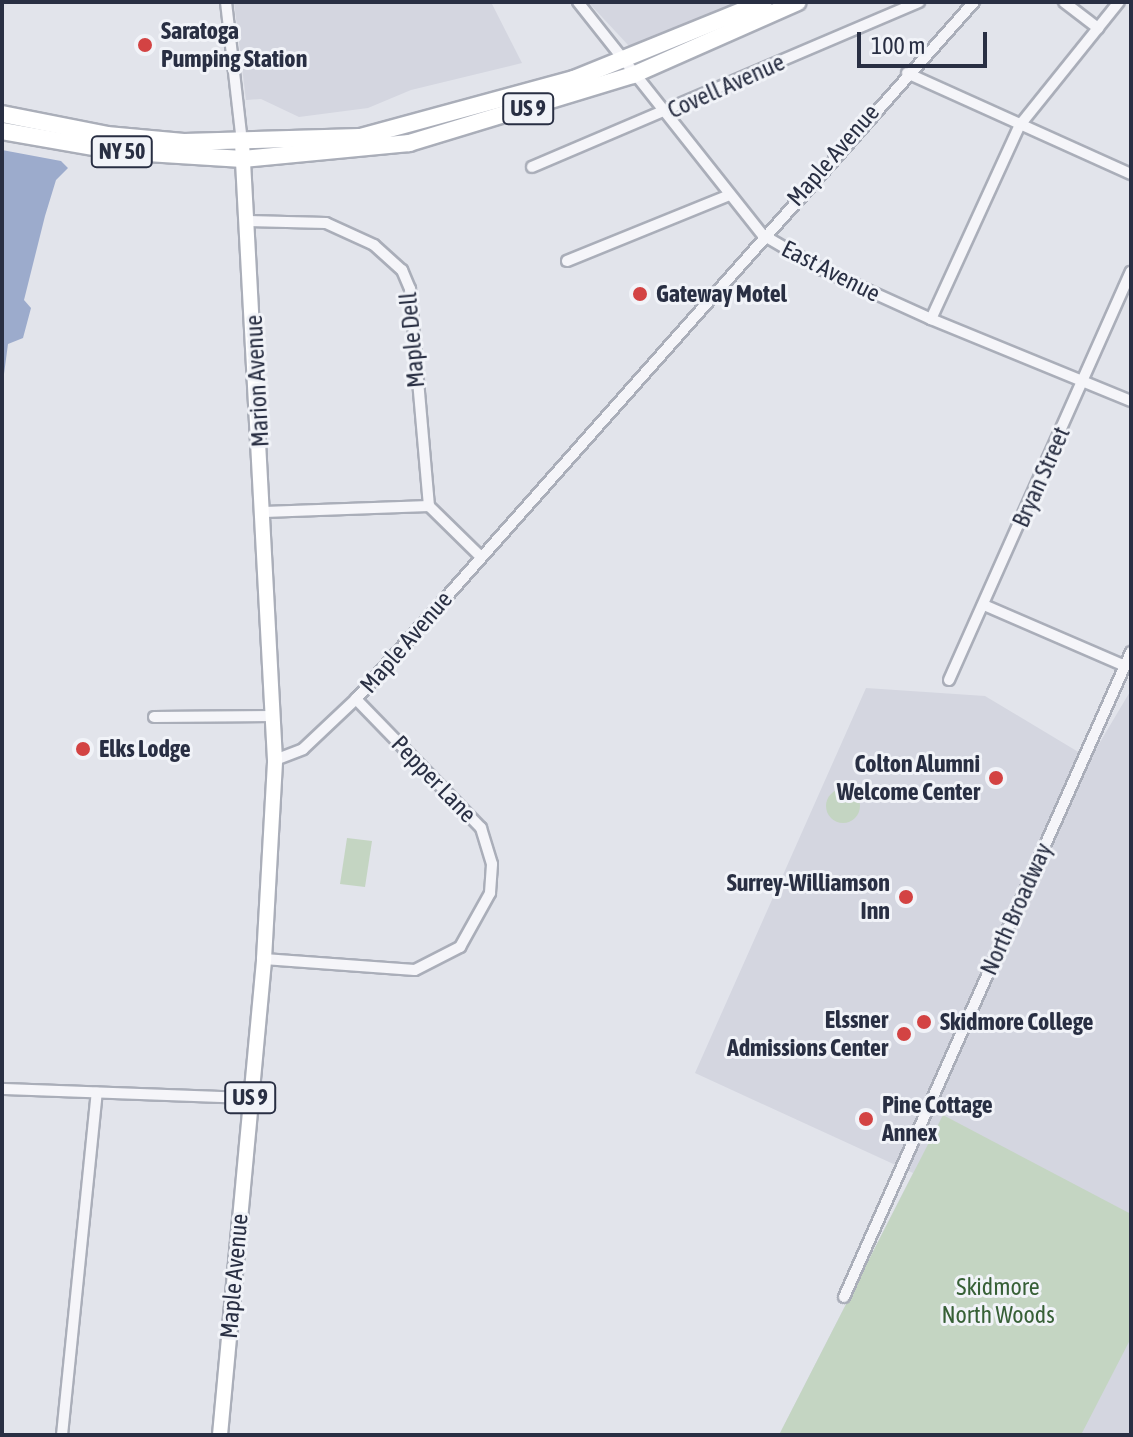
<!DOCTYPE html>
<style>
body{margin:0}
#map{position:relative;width:1133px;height:1437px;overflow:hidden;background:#e2e4eb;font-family:"Asap Condensed",sans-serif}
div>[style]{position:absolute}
.built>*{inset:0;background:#d4d6e0}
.green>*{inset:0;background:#c4d5c2}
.round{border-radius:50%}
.water>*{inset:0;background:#9cabcc}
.roads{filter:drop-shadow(2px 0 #aaaeb9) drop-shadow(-2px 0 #aaaeb9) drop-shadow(0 2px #aaaeb9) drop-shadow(0 -2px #aaaeb9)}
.minor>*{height:10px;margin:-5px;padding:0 5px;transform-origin:5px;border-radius:5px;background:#f5f5f9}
.major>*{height:14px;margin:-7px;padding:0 7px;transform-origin:7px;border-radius:7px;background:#fff}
.highway>*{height:16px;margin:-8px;padding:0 8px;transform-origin:8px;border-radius:8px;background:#fff}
.dots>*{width:22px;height:22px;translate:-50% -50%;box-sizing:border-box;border:4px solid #f1f3f8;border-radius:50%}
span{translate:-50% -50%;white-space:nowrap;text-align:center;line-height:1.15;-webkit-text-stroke:6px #f1f3f8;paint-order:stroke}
.shield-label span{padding:2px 6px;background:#f1f3f8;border:2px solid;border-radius:6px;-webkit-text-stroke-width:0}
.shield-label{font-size:22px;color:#292f43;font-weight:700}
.poi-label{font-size:24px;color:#292f43;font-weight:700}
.left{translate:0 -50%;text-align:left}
.right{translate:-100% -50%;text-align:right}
.street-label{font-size:24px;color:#292f43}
.park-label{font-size:24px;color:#376036}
.frame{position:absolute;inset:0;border:4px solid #292f43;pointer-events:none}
.scale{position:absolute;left:857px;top:32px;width:130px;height:36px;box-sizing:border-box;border:4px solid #292f43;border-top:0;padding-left:10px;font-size:24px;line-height:28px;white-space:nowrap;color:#292f43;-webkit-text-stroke:6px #f1f3f8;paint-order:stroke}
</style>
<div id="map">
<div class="built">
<i style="clip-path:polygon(234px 2px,491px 2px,522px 63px,411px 90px,368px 108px,299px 117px,261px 99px,246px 100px)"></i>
<i style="clip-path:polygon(588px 2px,750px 2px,629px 46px)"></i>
<i style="clip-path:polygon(866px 688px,985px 696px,1090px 759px,1131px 690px,1131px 1435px,779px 1435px,913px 1173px,695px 1073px)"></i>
</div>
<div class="green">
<i class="round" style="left:826px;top:789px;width:34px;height:34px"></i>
<i style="clip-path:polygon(347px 838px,372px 841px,365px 887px,340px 884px)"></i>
<i style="clip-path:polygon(943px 1115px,1131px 1214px,1131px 1338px,1081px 1435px,779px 1435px)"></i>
</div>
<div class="water">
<i style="clip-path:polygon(2px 150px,61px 161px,68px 168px,56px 180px,45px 216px,24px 300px,31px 308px,23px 338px,8px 344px,2px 389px)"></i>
</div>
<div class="roads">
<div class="minor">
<i style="left:226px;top:2px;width:142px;rotate:83.5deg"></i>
<i style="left:578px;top:2px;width:298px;rotate:51.6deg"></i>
<i style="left:763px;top:235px;width:69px;rotate:30.3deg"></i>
<i style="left:823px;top:270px;width:119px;rotate:24.4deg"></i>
<i style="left:931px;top:319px;width:216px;rotate:22.3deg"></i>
<i style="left:1064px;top:2px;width:43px;rotate:37.4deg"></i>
<i style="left:907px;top:73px;width:246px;rotate:24.3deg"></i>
<i style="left:532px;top:167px;width:421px;rotate:-23.1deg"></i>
<i style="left:248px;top:221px;width:78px;rotate:1.5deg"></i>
<i style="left:326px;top:223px;width:53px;rotate:24.6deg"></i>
<i style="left:374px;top:245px;width:38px;rotate:42deg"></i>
<i style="left:402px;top:270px;width:21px;rotate:67deg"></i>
<i style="left:410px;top:289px;width:218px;rotate:85deg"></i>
<i style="left:429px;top:506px;width:73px;rotate:44.4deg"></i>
<i style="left:567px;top:261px;width:173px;rotate:-22.1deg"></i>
<i style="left:931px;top:319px;width:213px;rotate:-65.4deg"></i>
<i style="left:1020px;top:125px;width:158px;rotate:-51.2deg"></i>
<i style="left:264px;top:512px;width:165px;rotate:-2.1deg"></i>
<i style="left:984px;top:605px;width:154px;rotate:23.4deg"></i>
<i style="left:949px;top:680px;width:447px;rotate:-66deg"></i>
<i style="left:154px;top:717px;width:119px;rotate:-0.5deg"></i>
<i style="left:275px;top:760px;width:30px;rotate:-21deg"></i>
<i style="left:303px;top:749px;width:73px;rotate:-43.3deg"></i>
<i style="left:356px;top:699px;width:932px;rotate:-48.44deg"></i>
<i style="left:264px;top:959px;width:151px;rotate:4.2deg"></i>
<i style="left:415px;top:970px;width:51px;rotate:-27.1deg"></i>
<i style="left:460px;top:947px;width:62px;rotate:-60.9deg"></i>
<i style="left:490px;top:893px;width:29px;rotate:-86deg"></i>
<i style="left:492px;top:864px;width:38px;rotate:-107deg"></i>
<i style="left:481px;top:828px;width:180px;rotate:-134.1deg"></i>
<i style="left:2px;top:1089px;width:248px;rotate:2.1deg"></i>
<i style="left:844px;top:1297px;width:706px;rotate:-66.01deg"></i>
<i style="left:62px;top:1435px;width:344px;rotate:-84.2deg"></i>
</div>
<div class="major">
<i style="left:220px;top:1435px;width:478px;rotate:-84.7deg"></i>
<i style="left:264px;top:959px;width:199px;rotate:-86.8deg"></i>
<i style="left:275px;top:760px;width:618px;rotate:-93.06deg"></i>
</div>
<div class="highway">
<i style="left:2px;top:114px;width:107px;rotate:11.3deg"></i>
<i style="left:107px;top:135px;width:77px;rotate:5.2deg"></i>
<i style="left:184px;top:142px;width:176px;rotate:-1.6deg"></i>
<i style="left:360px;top:137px;width:222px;rotate:-15.2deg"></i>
<i style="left:574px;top:79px;width:205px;rotate:-22.1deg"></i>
<i style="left:2px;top:131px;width:115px;rotate:10deg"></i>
<i style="left:115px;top:151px;width:128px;rotate:3.6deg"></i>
<i style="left:243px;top:159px;width:167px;rotate:-5.5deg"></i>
<i style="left:409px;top:143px;width:234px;rotate:-16.9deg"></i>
<i style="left:633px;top:75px;width:180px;rotate:-23.9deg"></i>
</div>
</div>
<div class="dots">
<i style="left:145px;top:45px;background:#d34343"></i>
<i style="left:640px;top:294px;background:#d34343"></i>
<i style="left:83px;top:749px;background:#d34343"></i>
<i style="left:996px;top:778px;background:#d34343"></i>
<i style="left:906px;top:897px;background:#d34343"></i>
<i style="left:924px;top:1022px;background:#d34343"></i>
<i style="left:904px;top:1034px;background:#d34343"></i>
<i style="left:866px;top:1119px;background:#d34343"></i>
</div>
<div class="shield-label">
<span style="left:528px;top:109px">US 9</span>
<span style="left:122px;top:152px">NY 50</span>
<span style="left:250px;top:1098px">US 9</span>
</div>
<div class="poi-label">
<span class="left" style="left:161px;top:45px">Saratoga<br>Pumping Station</span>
<span class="left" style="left:656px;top:294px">Gateway Motel</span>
<span class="left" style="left:99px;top:749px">Elks Lodge</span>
<span class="right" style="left:980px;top:778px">Colton Alumni<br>Welcome Center</span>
<span class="right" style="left:890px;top:897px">Surrey-Williamson<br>Inn</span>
<span class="right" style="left:888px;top:1034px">Elssner<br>Admissions Center</span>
<span class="left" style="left:940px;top:1022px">Skidmore College</span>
<span class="left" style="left:882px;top:1119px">Pine Cottage<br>Annex</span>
</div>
<div class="street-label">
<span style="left:726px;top:86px;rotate:-24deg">Covell Avenue</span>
<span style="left:833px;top:155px;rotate:-49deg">Maple Avenue</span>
<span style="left:831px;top:271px;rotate:27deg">East Avenue</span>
<span style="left:412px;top:340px;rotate:-95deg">Maple Dell</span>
<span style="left:257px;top:381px;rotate:-93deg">Marion Avenue</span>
<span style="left:1041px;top:477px;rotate:-66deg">Bryan Street</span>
<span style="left:406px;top:642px;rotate:-49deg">Maple Avenue</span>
<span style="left:434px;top:779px;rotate:46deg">Pepper Lane</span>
<span style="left:1016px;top:909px;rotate:-66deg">North Broadway</span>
<span style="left:234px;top:1276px;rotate:-85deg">Maple Avenue</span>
</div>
<div class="park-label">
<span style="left:998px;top:1301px">Skidmore<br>North Woods</span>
</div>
<div class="frame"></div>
<div class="scale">100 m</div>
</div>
